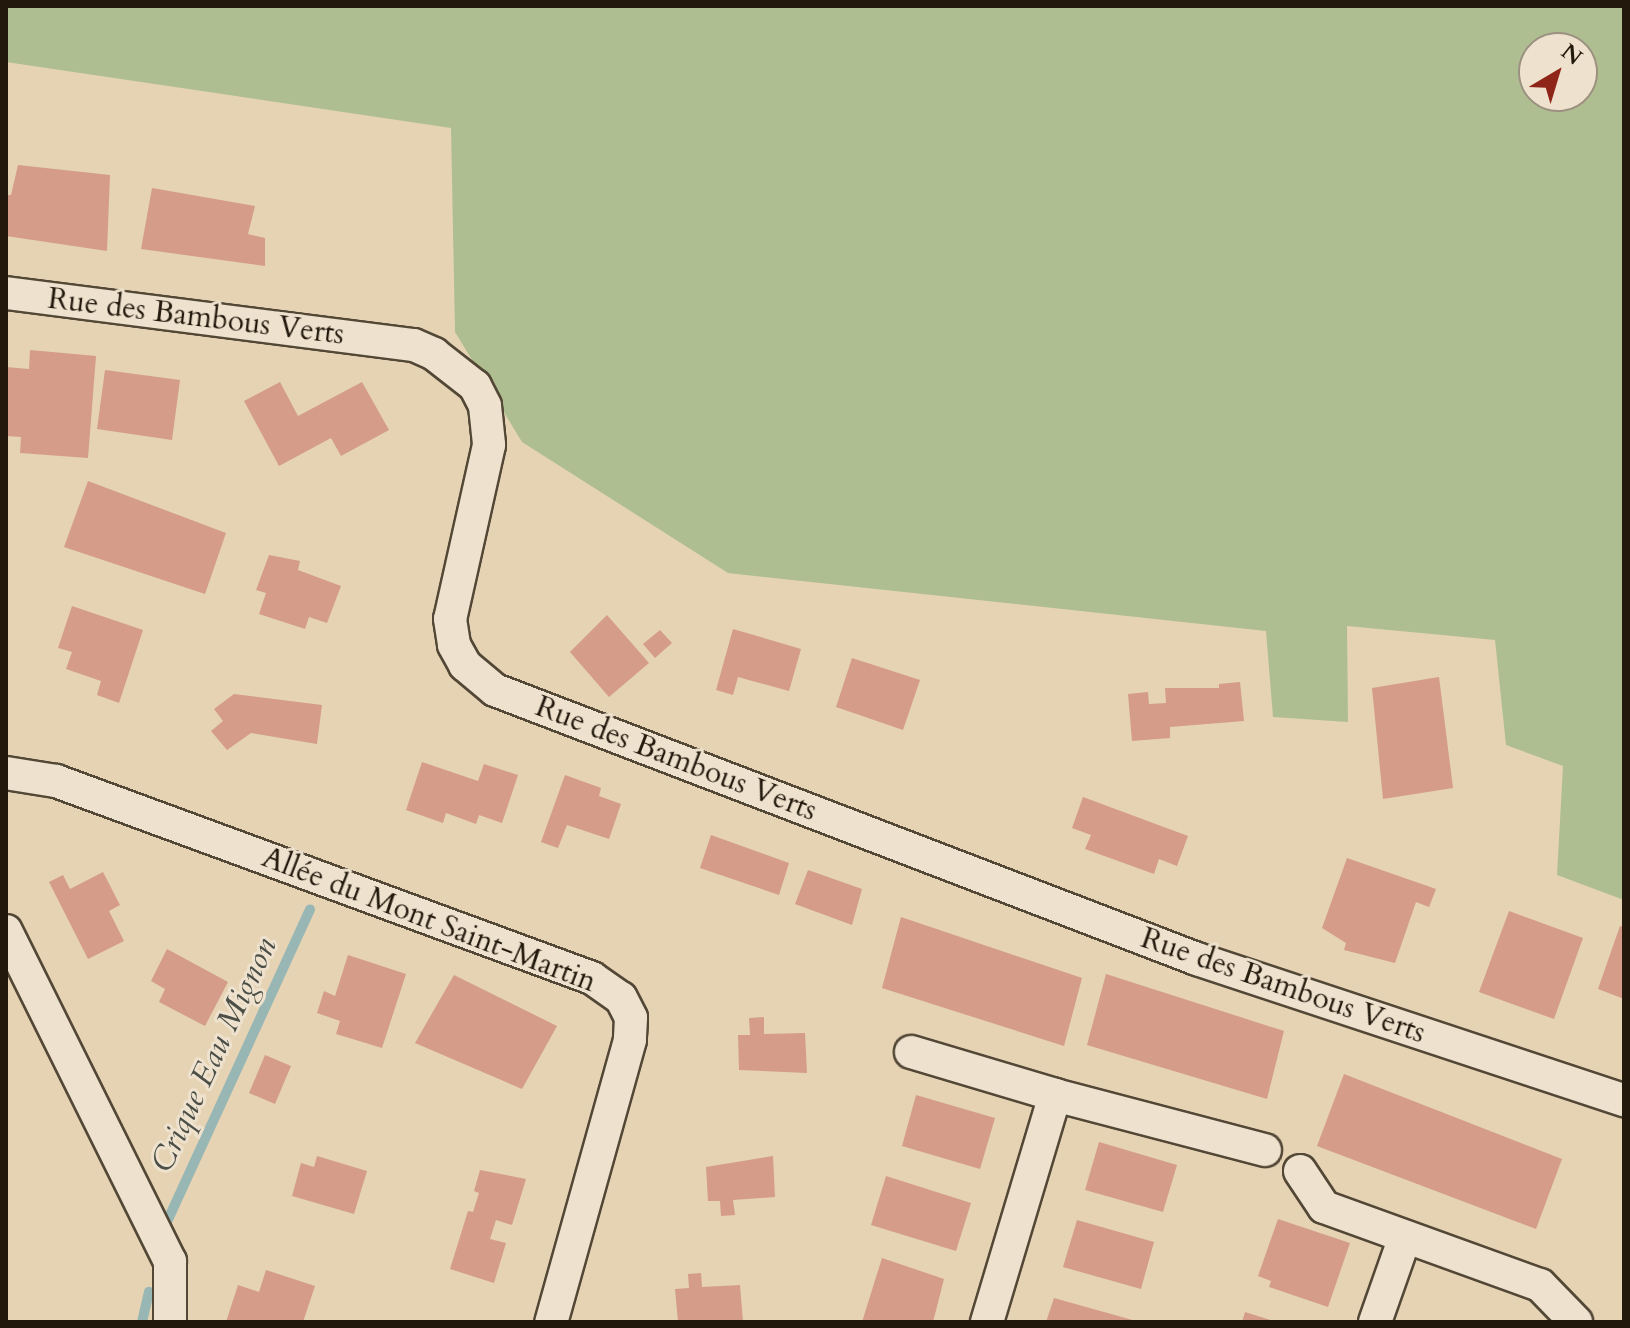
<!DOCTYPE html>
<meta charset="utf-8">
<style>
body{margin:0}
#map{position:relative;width:1630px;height:1328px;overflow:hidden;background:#e5d3b4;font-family:Cardo,serif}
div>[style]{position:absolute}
.green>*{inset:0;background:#afbe91}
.stream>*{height:10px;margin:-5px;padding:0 5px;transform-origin:5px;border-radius:5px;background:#97b6b4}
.building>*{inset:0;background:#d49c89}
.roads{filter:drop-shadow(2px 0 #534736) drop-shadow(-2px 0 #534736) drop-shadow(0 2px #534736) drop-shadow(0 -2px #534736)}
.minor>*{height:32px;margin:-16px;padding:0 16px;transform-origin:16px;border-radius:16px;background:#eee2ce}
span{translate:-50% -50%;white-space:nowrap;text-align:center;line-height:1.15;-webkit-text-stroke:6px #eee2ce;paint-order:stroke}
.street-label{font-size:30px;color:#22180c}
.water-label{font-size:32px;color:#4b4f47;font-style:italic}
.frame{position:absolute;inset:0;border:8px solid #22180c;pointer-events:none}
.north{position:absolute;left:1518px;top:32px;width:80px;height:80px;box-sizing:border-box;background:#eee2ce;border:2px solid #9c9180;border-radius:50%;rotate:38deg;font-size:22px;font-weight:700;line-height:32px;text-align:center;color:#22180c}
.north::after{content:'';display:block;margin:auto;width:28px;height:36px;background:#8f2418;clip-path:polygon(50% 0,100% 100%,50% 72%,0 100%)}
</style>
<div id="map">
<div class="green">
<i style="clip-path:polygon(evenodd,6px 6px,1624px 6px,1624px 900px,1557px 875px,1563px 766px,1506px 745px,1495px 640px,1347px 626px,1348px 722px,1273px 717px,1266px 631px,728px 573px,522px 442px,455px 332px,451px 128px,6px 62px,6px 6px,1534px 48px,1582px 48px,1582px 96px,1534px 96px,1534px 48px)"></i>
</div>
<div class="stream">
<i style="left:166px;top:1224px;width:346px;rotate:-65.4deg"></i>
<i style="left:142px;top:1322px;width:31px;rotate:-77deg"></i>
</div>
<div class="building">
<i style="clip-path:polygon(18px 165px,110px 175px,107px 251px,6px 236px,6px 195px,11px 195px)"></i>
<i style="clip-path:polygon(152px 188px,255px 206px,248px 234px,265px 238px,265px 266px,141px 249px)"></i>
<i style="clip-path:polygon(30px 350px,96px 356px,88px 458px,20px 453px,21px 437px,6px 436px,6px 367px,29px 369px)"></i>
<i style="clip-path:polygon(105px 370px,180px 380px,172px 440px,97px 429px)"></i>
<i style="clip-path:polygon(280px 382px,298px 416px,362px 382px,389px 430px,341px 456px,331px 438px,279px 466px,244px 401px)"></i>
<i style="clip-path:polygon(88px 481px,226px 533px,205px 594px,64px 547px)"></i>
<i style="clip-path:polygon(269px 555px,300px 561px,298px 570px,341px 586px,327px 623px,309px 617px,305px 629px,259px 614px,266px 593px,256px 590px)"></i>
<i style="clip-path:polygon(72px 606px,143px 630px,119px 703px,97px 695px,101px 681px,66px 669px,72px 652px,58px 648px)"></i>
<i style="clip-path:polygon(607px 615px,649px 663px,609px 697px,570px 652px)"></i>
<i style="clip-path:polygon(733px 629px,801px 649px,789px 691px,738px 677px,733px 695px,716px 690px)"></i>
<i style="clip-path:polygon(660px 630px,672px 643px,655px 658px,643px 644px)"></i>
<i style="clip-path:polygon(852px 658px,920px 680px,903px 730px,836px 707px)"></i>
<i style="clip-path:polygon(1439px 677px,1453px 788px,1383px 799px,1372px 688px)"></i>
<i style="clip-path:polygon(1240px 682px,1244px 721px,1170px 727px,1170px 738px,1132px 741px,1128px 694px,1148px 692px,1149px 704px,1166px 703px,1165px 688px,1219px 688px,1219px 684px)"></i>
<i style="clip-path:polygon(234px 694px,322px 705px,317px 744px,251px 733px,227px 750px,211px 731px,223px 721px,214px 709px)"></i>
<i style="clip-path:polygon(422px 762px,478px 781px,484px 764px,518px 775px,502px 823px,479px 815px,476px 824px,446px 813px,443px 823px,406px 810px)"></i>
<i style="clip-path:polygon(565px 775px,601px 788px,599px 796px,621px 804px,609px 839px,567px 825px,558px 848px,541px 842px)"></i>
<i style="clip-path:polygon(1083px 797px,1188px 836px,1177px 866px,1159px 859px,1154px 874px,1085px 849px,1091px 835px,1072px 828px)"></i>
<i style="clip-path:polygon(711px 835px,789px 863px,779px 895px,700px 868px)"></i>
<i style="clip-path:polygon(1347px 858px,1436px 889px,1429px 907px,1416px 902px,1395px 963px,1344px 950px,1346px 943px,1322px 928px)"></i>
<i style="clip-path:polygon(808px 870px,862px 889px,852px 925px,795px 904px)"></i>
<i style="clip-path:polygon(103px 872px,120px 905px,109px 911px,124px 941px,88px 959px,49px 882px,63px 875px,70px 889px)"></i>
<i style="clip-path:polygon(1509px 911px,1583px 938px,1554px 1019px,1479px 992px)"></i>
<i style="clip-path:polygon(901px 917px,1082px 978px,1064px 1046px,882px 988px)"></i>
<i style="clip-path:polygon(1620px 926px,1624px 927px,1624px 999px,1598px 989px)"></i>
<i style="clip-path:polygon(167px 949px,228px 982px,205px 1026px,159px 1002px,165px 989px,151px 981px)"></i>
<i style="clip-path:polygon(348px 955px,406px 974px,382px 1048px,336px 1034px,340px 1021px,317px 1013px,324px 991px,335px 996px)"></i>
<i style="clip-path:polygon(1106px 974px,1284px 1031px,1267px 1099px,1087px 1045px)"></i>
<i style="clip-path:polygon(454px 975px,557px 1026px,522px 1089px,415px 1043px)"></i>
<i style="clip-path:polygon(764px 1017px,764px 1034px,805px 1033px,807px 1073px,739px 1070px,738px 1035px,750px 1035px,749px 1018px)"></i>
<i style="clip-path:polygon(265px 1055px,291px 1066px,275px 1104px,249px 1093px)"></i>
<i style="clip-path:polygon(1344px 1074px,1562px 1159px,1536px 1229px,1317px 1146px)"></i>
<i style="clip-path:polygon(916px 1095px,995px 1118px,980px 1169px,902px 1146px)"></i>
<i style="clip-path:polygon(1099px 1142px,1177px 1165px,1163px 1212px,1085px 1190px)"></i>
<i style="clip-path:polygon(317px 1156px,367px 1171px,354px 1214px,292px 1196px,301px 1163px,314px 1167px)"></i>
<i style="clip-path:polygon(773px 1156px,775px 1197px,733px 1200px,735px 1215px,721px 1216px,720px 1201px,708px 1201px,706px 1167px)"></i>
<i style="clip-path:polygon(480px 1170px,526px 1179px,512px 1225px,496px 1220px,490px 1239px,506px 1243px,494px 1283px,450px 1269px,468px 1211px,473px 1212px,479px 1193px,474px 1191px)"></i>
<i style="clip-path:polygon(886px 1176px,971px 1203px,956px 1251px,871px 1225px)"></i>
<i style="clip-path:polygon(1278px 1219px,1350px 1243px,1328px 1307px,1269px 1287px,1271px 1281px,1258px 1276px)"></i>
<i style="clip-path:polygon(1077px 1220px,1154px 1242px,1141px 1289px,1063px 1267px)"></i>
<i style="clip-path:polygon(882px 1258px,944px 1279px,933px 1322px,862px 1322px)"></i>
<i style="clip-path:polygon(266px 1270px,315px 1286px,303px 1322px,226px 1322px,238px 1285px,259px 1292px)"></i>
<i style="clip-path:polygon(701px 1273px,702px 1287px,740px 1285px,743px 1322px,678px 1322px,675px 1289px,689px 1288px,688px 1274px)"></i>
<i style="clip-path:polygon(1054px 1298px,1136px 1321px,1136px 1322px,1046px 1322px)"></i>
<i style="clip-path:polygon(1245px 1312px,1274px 1321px,1274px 1322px,1242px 1322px)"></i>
</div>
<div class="roads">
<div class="minor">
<i style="left:6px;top:293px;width:411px;rotate:7.3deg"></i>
<i style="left:414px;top:345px;width:22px;rotate:24deg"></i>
<i style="left:434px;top:354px;width:52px;rotate:38deg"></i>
<i style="left:475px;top:386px;width:22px;rotate:63deg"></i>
<i style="left:485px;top:406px;width:39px;rotate:84deg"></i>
<i style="left:489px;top:445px;width:178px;rotate:102.6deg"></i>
<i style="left:450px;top:619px;width:26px;rotate:81deg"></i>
<i style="left:454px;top:645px;width:23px;rotate:61deg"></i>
<i style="left:465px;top:665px;width:39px;rotate:40deg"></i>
<i style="left:495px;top:690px;width:752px;rotate:20.97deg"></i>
<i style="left:1197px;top:959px;width:450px;rotate:18.3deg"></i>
<i style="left:6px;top:773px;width:51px;rotate:9.1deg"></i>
<i style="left:56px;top:781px;width:571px;rotate:20.18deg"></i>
<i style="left:592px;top:978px;width:35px;rotate:35deg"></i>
<i style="left:621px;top:998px;width:22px;rotate:63deg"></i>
<i style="left:631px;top:1018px;width:22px;rotate:93deg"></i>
<i style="left:630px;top:1040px;width:293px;rotate:105.6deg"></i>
<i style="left:6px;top:931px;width:369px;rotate:63.6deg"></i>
<i style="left:170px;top:1261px;width:61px;rotate:90deg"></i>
<i style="left:911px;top:1052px;width:150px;rotate:16.6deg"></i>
<i style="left:1300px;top:1171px;width:43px;rotate:56.3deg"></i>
<i style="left:1324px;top:1207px;width:230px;rotate:19.9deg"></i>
<i style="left:1540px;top:1285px;width:52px;rotate:45.8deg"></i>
<i style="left:987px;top:1322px;width:237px;rotate:-73.3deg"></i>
<i style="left:1055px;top:1095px;width:217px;rotate:14.7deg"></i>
<i style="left:1375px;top:1322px;width:90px;rotate:-70.6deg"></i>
</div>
</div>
<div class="street-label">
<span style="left:196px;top:317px;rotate:7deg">Rue des Bambous Verts</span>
<span style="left:676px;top:759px;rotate:21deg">Rue des Bambous Verts</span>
<span style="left:429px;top:920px;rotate:21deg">Allée du Mont Saint-Martin</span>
<span style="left:1283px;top:986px;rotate:19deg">Rue des Bambous Verts</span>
</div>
<div class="water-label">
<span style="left:214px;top:1055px;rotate:-65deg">Crique Eau Mignon</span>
</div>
<div class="frame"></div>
<div class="north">N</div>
</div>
